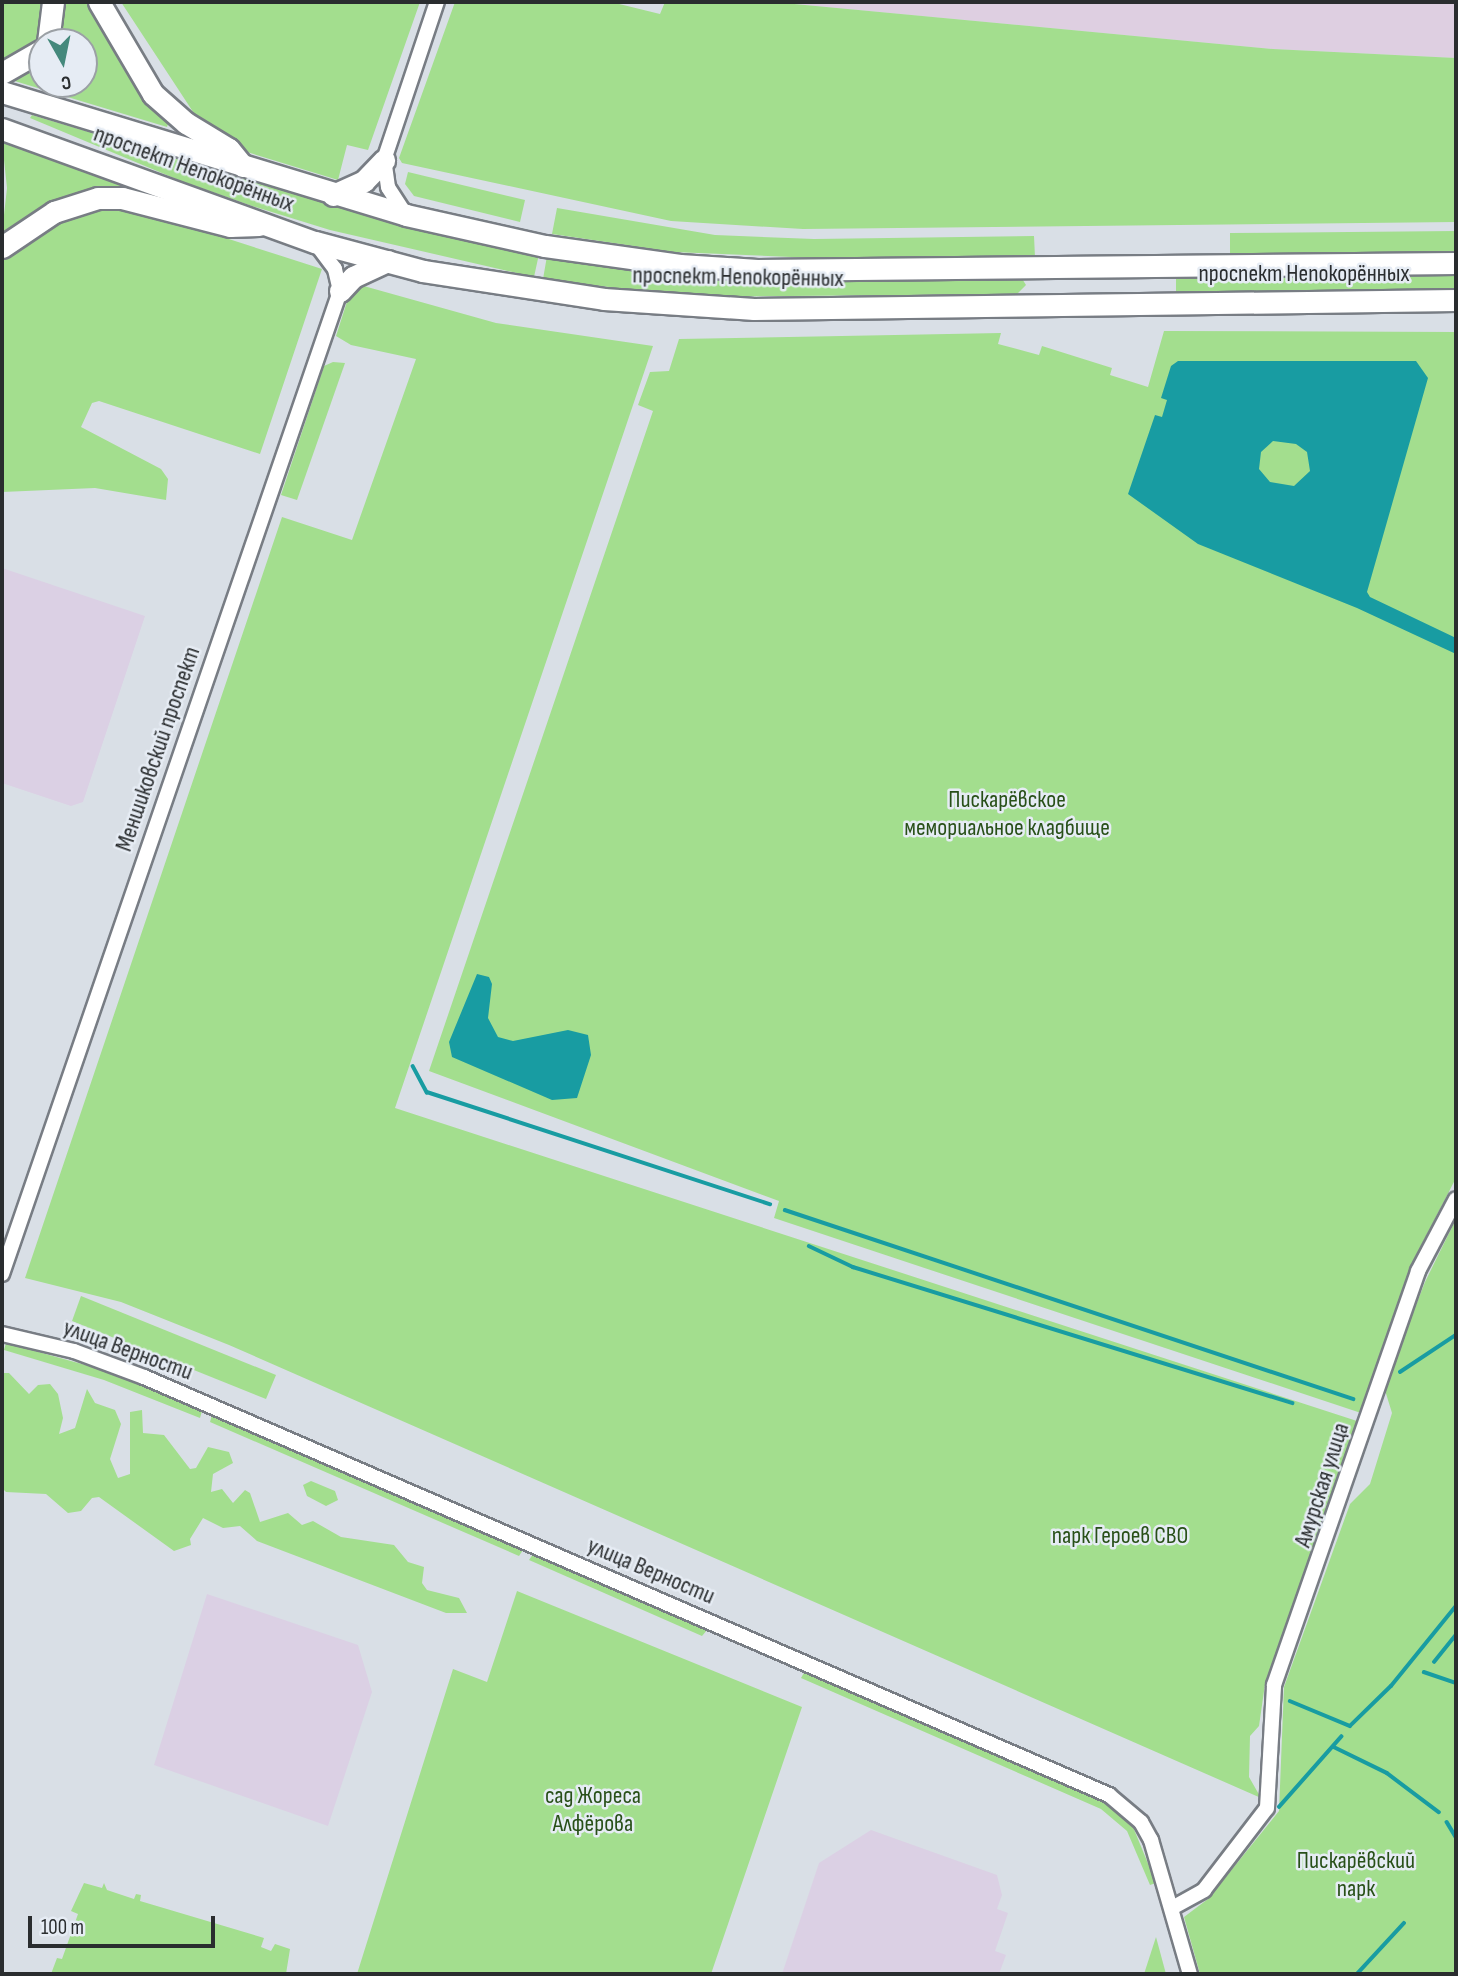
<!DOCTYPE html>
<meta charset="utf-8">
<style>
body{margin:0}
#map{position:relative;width:1458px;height:1976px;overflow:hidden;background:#d9dfe6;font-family:"Sofia Sans Condensed",sans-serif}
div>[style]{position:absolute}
.commercial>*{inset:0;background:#decfe1}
.education>*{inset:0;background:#dbd0e4}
.green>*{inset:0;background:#a3de8e}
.water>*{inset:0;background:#189ca2}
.stream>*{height:3.5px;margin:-1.75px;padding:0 1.75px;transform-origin:1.75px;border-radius:1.75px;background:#189ca2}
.roads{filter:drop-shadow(2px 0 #787d84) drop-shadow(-2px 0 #787d84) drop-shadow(0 2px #787d84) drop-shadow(0 -2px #787d84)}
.street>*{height:14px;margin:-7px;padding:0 7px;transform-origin:7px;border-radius:7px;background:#fff}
.primary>*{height:21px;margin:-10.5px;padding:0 10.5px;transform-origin:10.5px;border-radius:10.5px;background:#fff}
span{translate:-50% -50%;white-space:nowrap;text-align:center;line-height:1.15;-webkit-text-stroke:5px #e6ecf4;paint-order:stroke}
.street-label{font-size:24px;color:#2a2d2f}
.park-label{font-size:24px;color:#285018}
.frame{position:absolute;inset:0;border:4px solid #2a2d2f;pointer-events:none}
.north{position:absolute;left:28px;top:28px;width:70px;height:70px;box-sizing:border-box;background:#e6ecf4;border:2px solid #9ba0a5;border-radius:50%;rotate:171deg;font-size:19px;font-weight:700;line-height:28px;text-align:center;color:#2a2d2f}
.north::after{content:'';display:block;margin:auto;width:24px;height:32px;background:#45897c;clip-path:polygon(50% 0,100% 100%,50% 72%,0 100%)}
.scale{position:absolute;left:28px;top:1916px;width:187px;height:32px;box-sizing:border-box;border:4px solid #2a2d2f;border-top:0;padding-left:9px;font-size:21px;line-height:24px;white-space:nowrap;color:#2a2d2f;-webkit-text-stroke:5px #e6ecf4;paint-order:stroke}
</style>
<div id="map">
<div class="commercial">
<i style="clip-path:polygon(773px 2px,1456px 2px,1456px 58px,1273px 49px)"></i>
</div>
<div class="education">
<i style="clip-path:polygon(2px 568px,145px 616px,83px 802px,71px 806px,2px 783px)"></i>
<i style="clip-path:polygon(207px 1594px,358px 1645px,372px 1692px,328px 1826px,154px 1765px)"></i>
<i style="clip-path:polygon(871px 1830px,997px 1875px,1002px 1895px,997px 1909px,1008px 1913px,995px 1951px,1006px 1955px,999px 1974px,782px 1974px,819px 1863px)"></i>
</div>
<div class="green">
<i style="clip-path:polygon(2px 2px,45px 2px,42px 34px,34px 46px,2px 64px)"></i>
<i style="clip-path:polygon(63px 2px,87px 2px,123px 68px,141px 94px,169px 121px,167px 127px,8px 79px,42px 64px,42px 84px,84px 84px,84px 42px,56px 42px)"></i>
<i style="clip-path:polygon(121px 2px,420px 2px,368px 150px,347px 145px,338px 180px,247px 152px,201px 124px)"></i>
<i style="clip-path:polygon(455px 2px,611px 2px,660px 14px,665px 2px,773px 2px,1273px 49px,1456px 58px,1456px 222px,803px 229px,671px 221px,402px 163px,399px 158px)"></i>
<i style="clip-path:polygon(32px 115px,337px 206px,539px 254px,534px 277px,330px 230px,252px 206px,181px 181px,30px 118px)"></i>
<i style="clip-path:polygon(2px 141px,131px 188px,63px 197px,2px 233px,7px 188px)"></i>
<i style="clip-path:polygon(408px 172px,525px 200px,520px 222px,414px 196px,405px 184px)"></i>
<i style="clip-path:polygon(123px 205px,322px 269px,260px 454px,99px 401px,92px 403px,81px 427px,161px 469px,168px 479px,166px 500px,95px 488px,2px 492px,2px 257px,77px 211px)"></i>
<i style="clip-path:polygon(557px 208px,715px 235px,814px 239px,1034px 236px,1035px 257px,815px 258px,674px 252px,552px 234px)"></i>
<i style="clip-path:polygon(1456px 231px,1456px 253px,1230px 255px,1230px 233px)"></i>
<i style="clip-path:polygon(547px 256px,691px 276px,1021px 277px,1026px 285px,1017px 294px,691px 297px,543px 279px)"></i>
<i style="clip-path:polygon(1456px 273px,1456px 289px,1176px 292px,1176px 276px)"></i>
<i style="clip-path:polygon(353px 283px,496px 323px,653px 346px,395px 1108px,1357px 1421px,1312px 1563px,1265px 1684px,1259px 1726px,1250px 1736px,1249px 1777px,1261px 1798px,229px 1345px,121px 1302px,25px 1278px,282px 517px,352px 540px,416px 359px,351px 345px,336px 336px)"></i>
<i style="clip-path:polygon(1164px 331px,1456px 332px,1456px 1178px,1411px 1265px,1361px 1413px,774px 1218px,779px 1201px,429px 1071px,653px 411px,638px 405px,650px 372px,669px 371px,679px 339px,1001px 333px,998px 344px,1039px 355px,1042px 346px,1112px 368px,1110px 375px,1148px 387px)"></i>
<i style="clip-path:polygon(333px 362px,345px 363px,297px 500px,281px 495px,324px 366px)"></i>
<i style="clip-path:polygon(1456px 1219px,1456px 1974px,1200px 1974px,1184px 1917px,1208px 1899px,1279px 1811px,1284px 1687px,1350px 1504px,1370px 1484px,1392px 1413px,1384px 1387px,1425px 1282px)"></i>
<i style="clip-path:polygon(81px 1296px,276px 1375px,266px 1399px,72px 1321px)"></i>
<i style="clip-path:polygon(6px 1343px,107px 1371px,202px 1411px,200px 1418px,104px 1380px,4px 1350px)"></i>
<i style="clip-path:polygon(2px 1373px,9px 1373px,29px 1394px,38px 1385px,50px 1384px,58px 1394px,63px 1418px,59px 1434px,75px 1428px,87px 1389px,95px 1403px,115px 1410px,121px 1424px,110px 1459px,118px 1478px,130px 1474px,130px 1412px,142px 1410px,143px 1433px,164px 1435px,190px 1469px,196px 1468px,208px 1447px,229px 1452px,233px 1463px,213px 1474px,211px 1492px,222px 1489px,233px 1503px,245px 1490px,250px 1493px,260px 1522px,288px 1513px,302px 1525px,313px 1521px,341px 1537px,394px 1545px,408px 1562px,424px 1567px,422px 1583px,427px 1590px,459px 1598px,467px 1613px,446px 1613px,257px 1541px,240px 1526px,223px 1528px,203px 1518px,190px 1539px,191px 1545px,174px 1551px,99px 1497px,92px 1498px,81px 1511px,68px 1513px,46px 1494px,6px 1492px,2px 1488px)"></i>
<i style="clip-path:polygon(212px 1415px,523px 1550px,519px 1556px,210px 1422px)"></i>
<i style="clip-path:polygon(311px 1481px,335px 1491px,338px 1500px,326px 1506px,307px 1496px,303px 1485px)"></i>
<i style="clip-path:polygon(533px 1554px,707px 1630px,702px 1636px,529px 1560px)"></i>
<i style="clip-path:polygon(517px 1591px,802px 1707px,711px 1974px,357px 1974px,453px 1669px,487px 1682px)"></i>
<i style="clip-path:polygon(805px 1671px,1104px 1802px,1133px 1827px,1156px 1883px,1150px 1885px,1127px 1831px,1101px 1809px,801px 1678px)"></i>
<i style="clip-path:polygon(84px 1883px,102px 1888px,104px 1883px,107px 1890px,134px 1899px,136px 1894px,141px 1895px,140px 1901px,264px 1938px,261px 1947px,271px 1951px,275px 1944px,290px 1949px,286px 1974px,51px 1974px,57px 1958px,62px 1959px,78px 1914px,71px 1911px)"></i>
<i style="clip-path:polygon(1156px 1937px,1166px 1974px,1144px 1974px)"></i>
</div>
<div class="water">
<i style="clip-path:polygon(evenodd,1178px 361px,1416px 361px,1428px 378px,1367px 592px,1370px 597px,1456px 638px,1456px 654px,1357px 608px,1198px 544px,1128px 494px,1155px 415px,1162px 417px,1167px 400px,1161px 398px,1171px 366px,1178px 361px,1273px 441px,1296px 444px,1307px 452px,1310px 471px,1294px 486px,1270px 482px,1259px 469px,1261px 452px,1273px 441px)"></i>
<i style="clip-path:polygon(477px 974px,489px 977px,492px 984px,488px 1018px,498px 1037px,513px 1041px,568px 1030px,588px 1035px,591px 1055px,577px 1098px,552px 1100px,452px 1057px,449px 1042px)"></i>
</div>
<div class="stream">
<i style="left:413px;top:1066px;width:30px;rotate:62deg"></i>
<i style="left:427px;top:1092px;width:361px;rotate:18.1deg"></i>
<i style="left:785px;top:1210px;width:599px;rotate:18.4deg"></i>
<i style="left:809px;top:1246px;width:49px;rotate:25.5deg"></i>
<i style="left:853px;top:1267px;width:460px;rotate:17.2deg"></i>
<i style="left:1400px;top:1372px;width:67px;rotate:-33.5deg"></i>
<i style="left:1434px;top:1662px;width:35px;rotate:-51deg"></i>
<i style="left:1424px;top:1672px;width:34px;rotate:19deg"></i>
<i style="left:1290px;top:1701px;width:65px;rotate:22.6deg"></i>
<i style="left:1350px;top:1726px;width:57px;rotate:-44.3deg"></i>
<i style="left:1391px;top:1686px;width:103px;rotate:-50.9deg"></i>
<i style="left:1334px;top:1747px;width:59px;rotate:26.1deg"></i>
<i style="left:1387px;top:1773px;width:65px;rotate:36.9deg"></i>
<i style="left:1279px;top:1807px;width:94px;rotate:-48.5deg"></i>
<i style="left:1447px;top:1822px;width:17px;rotate:59deg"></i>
<i style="left:1357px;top:1974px;width:69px;rotate:-47.3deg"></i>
</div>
<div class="roads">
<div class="street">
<i style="left:406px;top:215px;width:33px;rotate:-123deg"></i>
<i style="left:388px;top:187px;width:27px;rotate:-98deg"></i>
<i style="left:384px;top:160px;width:167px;rotate:-71.5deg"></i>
<i style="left:2px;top:1274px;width:1039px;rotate:-71.02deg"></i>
<i style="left:340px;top:291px;width:23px;rotate:-103deg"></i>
<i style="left:335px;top:269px;width:34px;rotate:-127deg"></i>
<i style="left:2px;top:1334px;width:74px;rotate:13.3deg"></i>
<i style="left:74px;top:1351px;width:75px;rotate:20.4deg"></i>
<i style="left:144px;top:1377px;width:1052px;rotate:23.42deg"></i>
<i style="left:1109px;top:1795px;width:42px;rotate:40.2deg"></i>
<i style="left:1141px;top:1822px;width:21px;rotate:61deg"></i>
<i style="left:1151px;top:1840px;width:140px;rotate:73.8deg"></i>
<i style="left:1172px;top:1908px;width:37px;rotate:-29deg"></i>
<i style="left:1204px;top:1890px;width:103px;rotate:-52.5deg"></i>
<i style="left:1267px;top:1808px;width:123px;rotate:-86.7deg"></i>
<i style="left:1274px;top:1685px;width:438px;rotate:-70.8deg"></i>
<i style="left:1418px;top:1271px;width:81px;rotate:-62.2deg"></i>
</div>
<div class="primary">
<i style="left:99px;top:2px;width:107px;rotate:59.6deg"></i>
<i style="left:153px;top:94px;width:44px;rotate:41.3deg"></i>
<i style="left:186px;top:123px;width:50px;rotate:31.2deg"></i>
<i style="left:229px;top:149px;width:22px;rotate:51deg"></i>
<i style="left:48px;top:42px;width:40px;rotate:-82.9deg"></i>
<i style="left:2px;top:73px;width:46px;rotate:-29.9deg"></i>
<i style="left:2px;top:92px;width:422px;rotate:16.9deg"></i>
<i style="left:406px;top:215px;width:142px;rotate:12.6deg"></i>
<i style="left:545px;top:246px;width:136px;rotate:8deg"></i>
<i style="left:680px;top:265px;width:77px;rotate:3.7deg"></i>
<i style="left:757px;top:270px;width:699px;rotate:-0.57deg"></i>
<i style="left:2px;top:129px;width:333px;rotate:19.9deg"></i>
<i style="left:315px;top:242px;width:112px;rotate:15deg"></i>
<i style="left:423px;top:271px;width:183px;rotate:8.8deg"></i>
<i style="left:604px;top:299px;width:150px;rotate:3.8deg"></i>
<i style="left:754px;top:309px;width:702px;rotate:-0.73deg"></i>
<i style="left:333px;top:195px;width:34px;rotate:-24deg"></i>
<i style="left:364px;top:181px;width:29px;rotate:-46deg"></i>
<i style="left:2px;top:247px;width:63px;rotate:-33.9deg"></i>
<i style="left:54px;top:212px;width:46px;rotate:-17.7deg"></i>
<i style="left:98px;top:198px;width:24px"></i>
<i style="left:122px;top:198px;width:112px;rotate:14.5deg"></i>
<i style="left:230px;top:226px;width:29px;rotate:-2deg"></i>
<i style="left:340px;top:291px;width:19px;rotate:-47deg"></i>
<i style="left:353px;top:277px;width:38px;rotate:-25deg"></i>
</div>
</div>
<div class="street-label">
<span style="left:194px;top:169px;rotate:20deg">проспект Непокорённых</span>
<span style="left:1304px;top:274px">проспект Непокорённых</span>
<span style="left:738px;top:277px;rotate:1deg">проспект Непокорённых</span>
<span style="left:158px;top:749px;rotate:-71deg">Меншиковский проспект</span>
<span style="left:128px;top:1350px;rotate:20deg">улица Верности</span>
<span style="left:1322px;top:1485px;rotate:-72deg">Амурская улица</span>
<span style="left:651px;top:1571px;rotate:23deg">улица Верности</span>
</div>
<div class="park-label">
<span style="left:1007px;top:814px">Пискарёвское<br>мемориальное кладбище</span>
<span style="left:1120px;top:1536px">парк Героев СВО</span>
<span style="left:593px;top:1810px">сад Жореса<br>Алфёрова</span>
<span style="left:1356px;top:1875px">Пискарёвский<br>парк</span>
</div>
<div class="frame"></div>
<div class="north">С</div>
<div class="scale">100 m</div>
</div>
